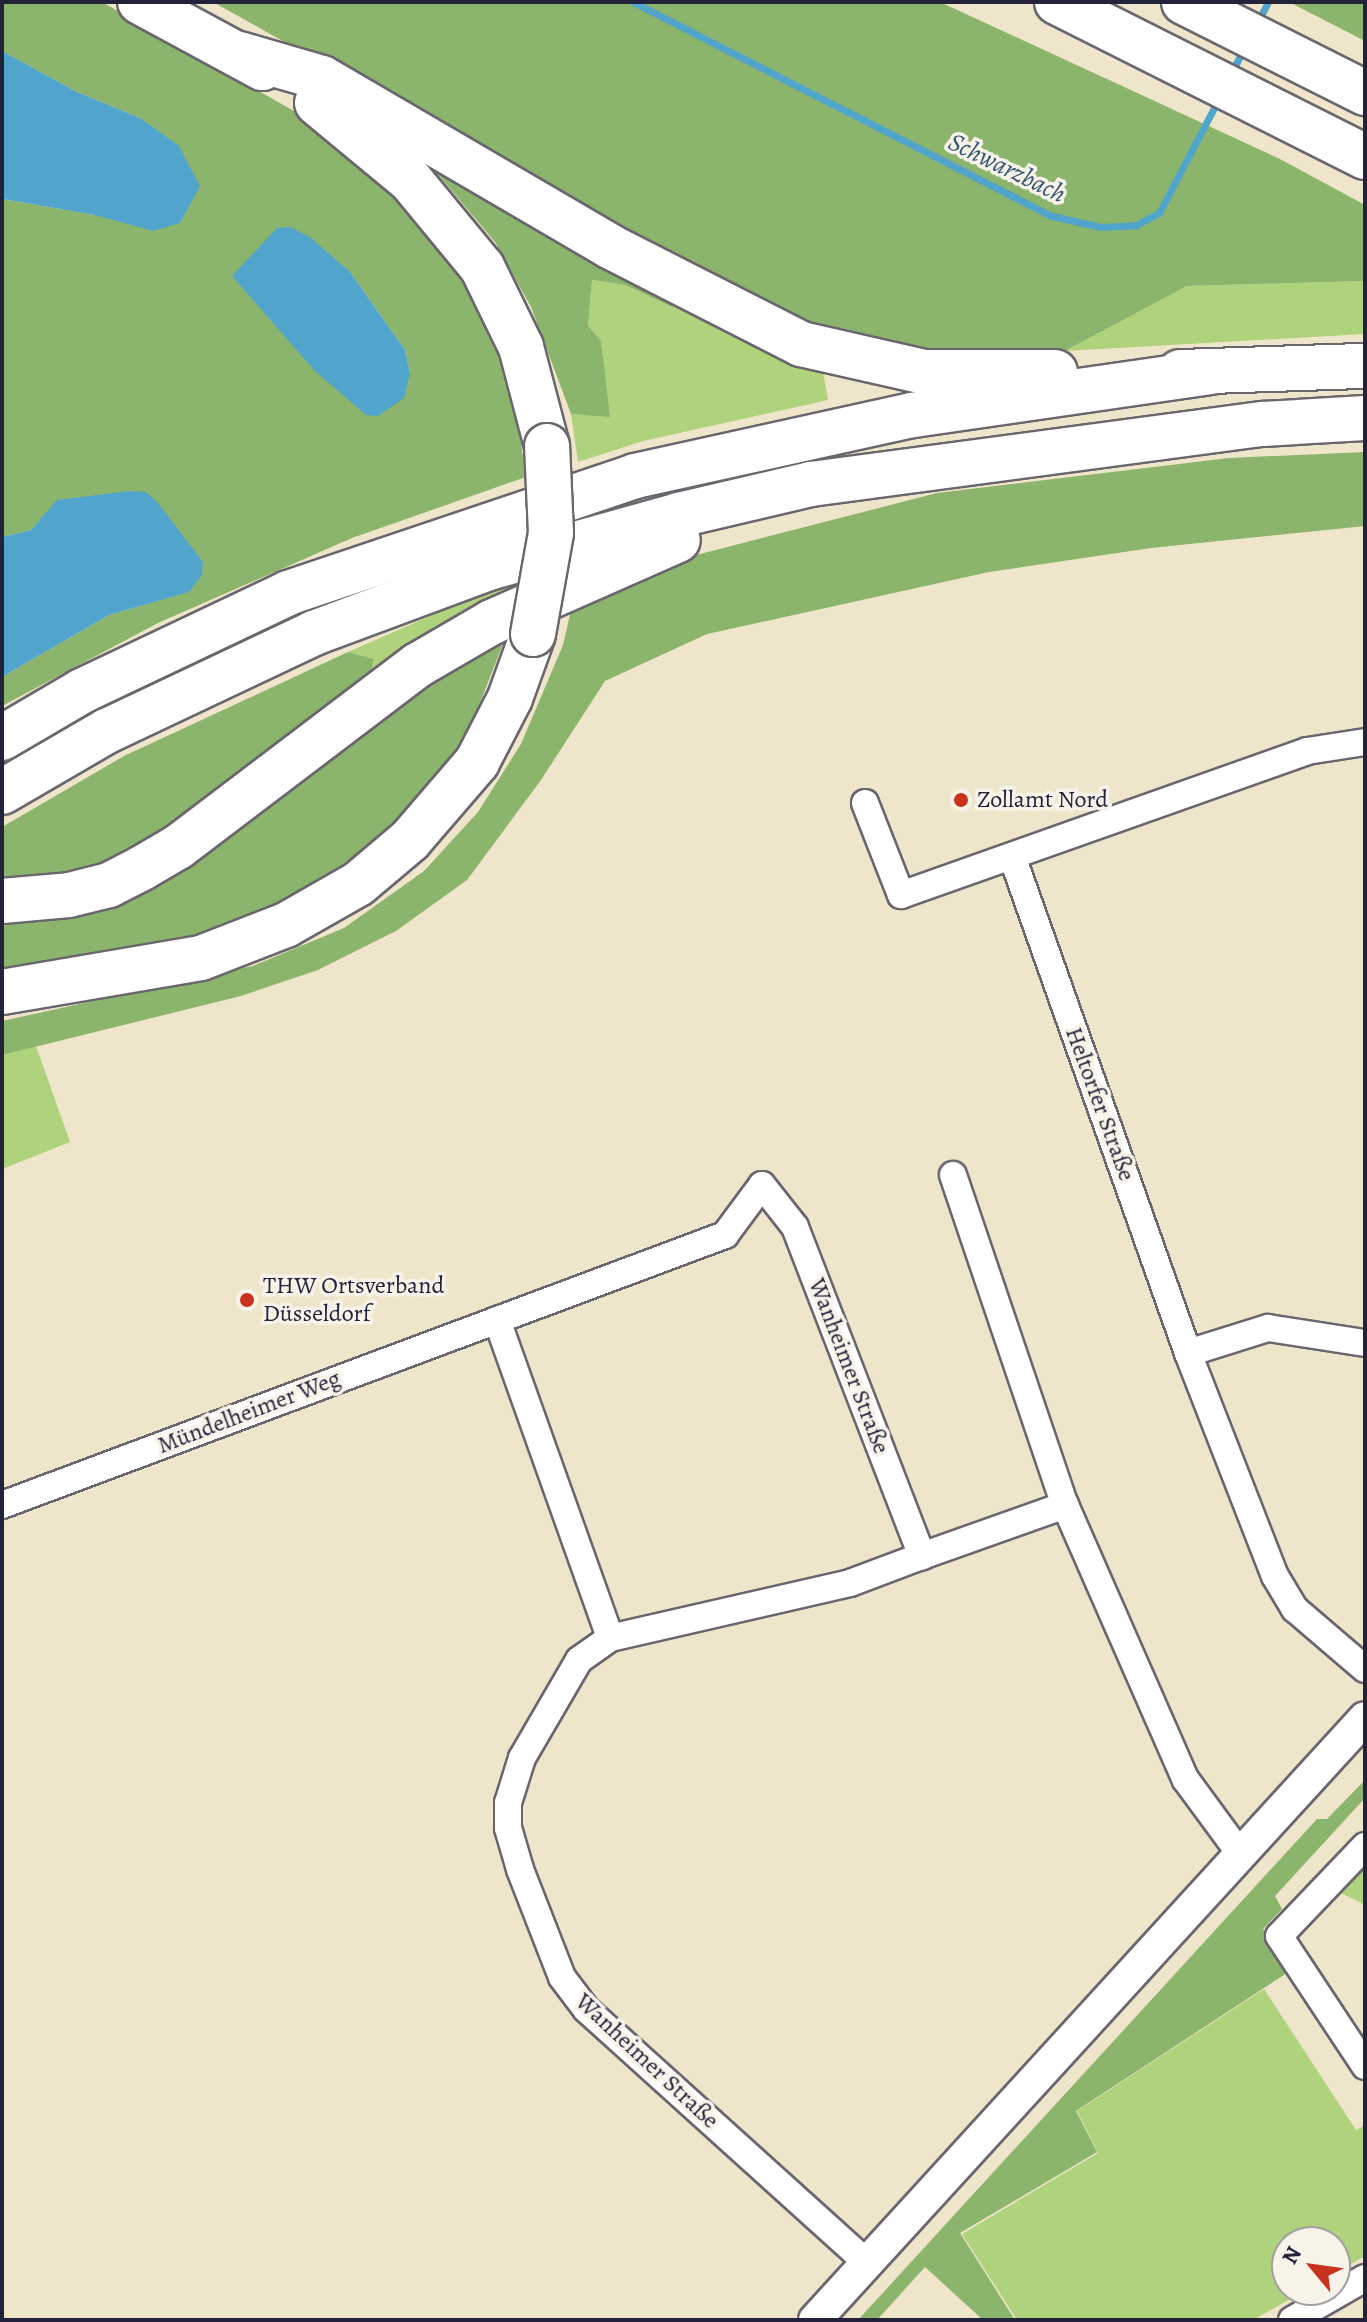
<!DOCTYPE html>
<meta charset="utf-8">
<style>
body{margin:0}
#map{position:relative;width:1367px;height:2322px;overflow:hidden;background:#efe5ca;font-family:Alegreya,serif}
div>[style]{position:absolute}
.green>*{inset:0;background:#afd37c}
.forest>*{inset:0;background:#8bb56c}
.water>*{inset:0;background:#51a4cc}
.stream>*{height:7px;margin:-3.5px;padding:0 3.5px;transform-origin:3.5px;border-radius:3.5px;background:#51a4cc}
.roads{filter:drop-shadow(2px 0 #6a666d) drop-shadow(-2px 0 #6a666d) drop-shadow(0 2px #6a666d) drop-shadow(0 -2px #6a666d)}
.minor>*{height:26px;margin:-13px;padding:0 13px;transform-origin:13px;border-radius:13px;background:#fff}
.tertiary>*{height:32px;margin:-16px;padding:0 16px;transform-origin:16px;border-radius:16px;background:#fff}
.motorway>*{height:44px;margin:-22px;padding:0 22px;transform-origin:22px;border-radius:22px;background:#fff}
.bridges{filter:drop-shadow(2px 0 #6a666d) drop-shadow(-2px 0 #6a666d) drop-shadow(0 2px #6a666d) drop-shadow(0 -2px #6a666d)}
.motorway-bridge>*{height:44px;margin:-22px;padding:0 22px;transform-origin:22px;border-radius:22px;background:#fff}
.dots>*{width:22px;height:22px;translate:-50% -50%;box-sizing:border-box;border:4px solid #f7f3e8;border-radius:50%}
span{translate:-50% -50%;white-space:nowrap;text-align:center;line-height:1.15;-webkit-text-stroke:7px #f7f3e8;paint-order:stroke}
.poi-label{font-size:24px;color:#22223b}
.left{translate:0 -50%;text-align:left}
.street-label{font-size:24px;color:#22223b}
.water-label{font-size:26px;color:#355675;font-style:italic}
.frame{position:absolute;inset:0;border:4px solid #22223b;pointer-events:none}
.north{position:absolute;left:1271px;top:2226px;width:80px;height:80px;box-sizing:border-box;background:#f7f3e8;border:2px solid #a29fa3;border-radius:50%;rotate:299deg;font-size:22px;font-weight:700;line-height:32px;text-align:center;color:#22223b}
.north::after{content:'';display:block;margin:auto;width:28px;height:36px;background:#c8321e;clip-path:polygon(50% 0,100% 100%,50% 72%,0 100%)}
</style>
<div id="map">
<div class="green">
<i style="clip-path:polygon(592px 280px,625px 285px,672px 307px,693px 302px,821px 360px,828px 400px,643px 441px,578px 462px,571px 414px,610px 416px,588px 326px)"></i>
<i style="clip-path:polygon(1365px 281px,1365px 334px,1065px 351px,1187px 286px)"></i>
<i style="clip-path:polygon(528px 573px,523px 594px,369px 682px,374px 659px,348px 652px)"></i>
<i style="clip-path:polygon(36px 1046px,70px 1142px,2px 1169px,2px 1055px)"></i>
<i style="clip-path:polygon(1365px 1859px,1365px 1905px,1335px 1890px)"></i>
<i style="clip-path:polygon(1264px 1989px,1356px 2130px,1365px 2125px,1365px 2256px,1335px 2273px,1335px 2242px,1287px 2242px,1287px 2290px,1306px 2290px,1253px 2320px,1017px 2320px,962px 2234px,1098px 2153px,1077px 2111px)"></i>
</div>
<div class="forest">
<i style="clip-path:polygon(evenodd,2px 2px,102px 2px,322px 127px,399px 195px,481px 301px,509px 364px,526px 477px,352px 538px,158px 623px,2px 706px,2px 677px,109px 615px,188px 592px,203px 562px,145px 492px,58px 500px,31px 530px,2px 537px,2px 199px,95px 215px,140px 118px,77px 92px,2px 51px,2px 2px,350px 272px,405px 350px,410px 373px,350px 272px)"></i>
<i style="clip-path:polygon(213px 2px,940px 2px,1280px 159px,1365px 205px,1365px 281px,1187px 286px,1065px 351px,952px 351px,879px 342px,809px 323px,695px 271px)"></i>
<i style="clip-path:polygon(1289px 2px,1365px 2px,1365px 41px)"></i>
<i style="clip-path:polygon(431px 166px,693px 302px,672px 307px,625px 285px,592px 280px,588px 326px,601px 341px,610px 417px,571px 414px,531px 307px,495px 242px)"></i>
<i style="clip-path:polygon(1365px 452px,1365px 526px,1151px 548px,989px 572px,707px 634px,605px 681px,541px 780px,467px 880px,396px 931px,318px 970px,241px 996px,2px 1055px,2px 1021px,253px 966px,344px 928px,424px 871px,478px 812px,521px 744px,563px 645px,574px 597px,642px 569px,937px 493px,1229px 458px)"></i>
<i style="clip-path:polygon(506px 636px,471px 726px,435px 781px,383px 839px,316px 886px,230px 929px,2px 978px,2px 919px,381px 715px)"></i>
<i style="clip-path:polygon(348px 652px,374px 659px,369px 682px,198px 814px,94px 871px,2px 883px,2px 827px,124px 756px)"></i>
<i style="clip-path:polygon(1365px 1780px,1365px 1798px,1275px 1896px,1282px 1909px,1263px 1929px,1290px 1971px,1076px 2111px,1097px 2152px,960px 2233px,1015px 2320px,983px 2320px,925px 2267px,877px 2320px,858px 2320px,1317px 1819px,1327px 1819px)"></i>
</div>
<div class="water">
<i style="clip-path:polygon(2px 51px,77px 92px,140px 118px,178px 145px,200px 186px,180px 223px,153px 231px,95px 215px,2px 199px)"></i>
<i style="clip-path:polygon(290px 227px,311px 238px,350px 272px,405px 350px,410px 373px,404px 398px,378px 416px,366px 415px,314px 370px,232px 276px,277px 228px)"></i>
<i style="clip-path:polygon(130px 491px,146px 492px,158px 503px,203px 562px,202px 575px,189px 592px,109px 615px,2px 677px,2px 537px,31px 530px,57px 500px)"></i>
</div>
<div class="stream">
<i style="left:633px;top:2px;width:470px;rotate:27.1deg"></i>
<i style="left:1052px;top:216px;width:50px;rotate:12.7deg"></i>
<i style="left:1101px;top:227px;width:35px;rotate:-3deg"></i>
<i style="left:1136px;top:225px;width:26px;rotate:-28deg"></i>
<i style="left:1159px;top:213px;width:127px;rotate:-62.4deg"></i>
<i style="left:1258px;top:21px;width:21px;rotate:-62deg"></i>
<i style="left:1230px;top:75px;width:32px;rotate:-62deg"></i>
</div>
<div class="roads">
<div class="minor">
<i style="left:865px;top:803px;width:99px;rotate:68.6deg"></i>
<i style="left:901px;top:895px;width:431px;rotate:-19.5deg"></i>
<i style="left:1307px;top:751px;width:59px;rotate:-8.8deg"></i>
<i style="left:1012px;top:856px;width:527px;rotate:70.5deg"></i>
<i style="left:1188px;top:1353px;width:239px;rotate:68.7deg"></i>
<i style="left:1275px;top:1576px;width:39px;rotate:59deg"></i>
<i style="left:1295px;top:1609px;width:92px;rotate:40.6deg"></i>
<i style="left:953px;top:1175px;width:348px;rotate:71.3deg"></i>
<i style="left:1065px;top:1505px;width:300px;rotate:66.3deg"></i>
<i style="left:1186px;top:1780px;width:93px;rotate:53.7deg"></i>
<i style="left:497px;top:1320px;width:337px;rotate:70.4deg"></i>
<i style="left:1188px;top:1353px;width:84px;rotate:-17.4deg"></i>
<i style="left:1268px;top:1328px;width:98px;rotate:8.8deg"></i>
<i style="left:2px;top:1505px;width:772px;rotate:-20.48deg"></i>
<i style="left:725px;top:1235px;width:62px;rotate:-53.5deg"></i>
<i style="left:762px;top:1185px;width:53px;rotate:51.8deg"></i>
<i style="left:795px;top:1227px;width:353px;rotate:68.9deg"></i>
<i style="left:922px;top:1556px;width:152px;rotate:-19.6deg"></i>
<i style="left:1365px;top:1846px;width:124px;rotate:133.7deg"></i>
<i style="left:1279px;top:1936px;width:156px;rotate:56.5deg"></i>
<i style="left:866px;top:2262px;width:377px;rotate:-137.9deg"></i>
<i style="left:586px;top:2009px;width:40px;rotate:-127deg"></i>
<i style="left:562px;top:1977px;width:116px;rotate:-111.3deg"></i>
<i style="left:520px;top:1869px;width:43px;rotate:-106.3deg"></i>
<i style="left:508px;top:1828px;width:25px;rotate:-90deg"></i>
<i style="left:508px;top:1803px;width:47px;rotate:-72.7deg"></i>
<i style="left:522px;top:1758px;width:113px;rotate:-59.8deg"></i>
<i style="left:579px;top:1660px;width:38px;rotate:-35deg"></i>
<i style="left:610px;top:1638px;width:246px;rotate:-12.9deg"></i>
<i style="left:850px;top:1583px;width:77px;rotate:-20.6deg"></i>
<i style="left:1292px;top:2320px;width:84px;rotate:-29.9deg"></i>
</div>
<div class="tertiary">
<i style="left:815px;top:2320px;width:815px;rotate:-47.58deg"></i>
</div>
<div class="motorway">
<i style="left:140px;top:2px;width:139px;rotate:28.4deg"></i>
<i style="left:1057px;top:2px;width:345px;rotate:26.7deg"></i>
<i style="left:1184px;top:2px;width:203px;rotate:26.7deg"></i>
<i style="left:239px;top:54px;width:86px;rotate:16.1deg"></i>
<i style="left:322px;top:78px;width:333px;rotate:30.3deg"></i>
<i style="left:609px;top:246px;width:216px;rotate:27deg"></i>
<i style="left:801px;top:344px;width:126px;rotate:12.8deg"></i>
<i style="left:924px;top:372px;width:131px"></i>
<i style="left:317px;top:103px;width:122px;rotate:39.7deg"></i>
<i style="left:411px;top:181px;width:112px;rotate:50.5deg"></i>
<i style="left:482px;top:267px;width:89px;rotate:64deg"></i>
<i style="left:521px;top:347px;width:102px;rotate:75.3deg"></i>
<i style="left:1180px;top:372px;width:185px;rotate:-1.9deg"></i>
<i style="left:2px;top:738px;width:93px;rotate:-30.4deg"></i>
<i style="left:82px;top:691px;width:228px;rotate:-25.4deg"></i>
<i style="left:288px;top:593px;width:366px;rotate:-18.6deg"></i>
<i style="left:635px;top:476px;width:285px;rotate:-12.4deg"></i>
<i style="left:913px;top:415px;width:300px;rotate:-8.2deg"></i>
<i style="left:2px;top:792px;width:121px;rotate:-30.2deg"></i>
<i style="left:107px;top:731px;width:229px;rotate:-25.3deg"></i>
<i style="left:314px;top:633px;width:187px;rotate:-20.4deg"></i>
<i style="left:489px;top:568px;width:197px;rotate:-15.6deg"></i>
<i style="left:679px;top:515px;width:136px;rotate:-13.2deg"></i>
<i style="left:811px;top:484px;width:456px;rotate:-7.6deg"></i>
<i style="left:1263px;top:424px;width:102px;rotate:-3.4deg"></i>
<i style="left:2px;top:901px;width:67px;rotate:-5.1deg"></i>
<i style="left:69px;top:895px;width:41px;rotate:-14deg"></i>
<i style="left:109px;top:885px;width:37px;rotate:-27deg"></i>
<i style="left:142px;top:868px;width:42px;rotate:-30.3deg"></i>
<i style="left:178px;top:847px;width:301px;rotate:-37.2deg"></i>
<i style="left:418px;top:665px;width:86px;rotate:-30.2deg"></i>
<i style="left:492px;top:622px;width:203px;rotate:-23.8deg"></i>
<i style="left:2px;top:992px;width:202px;rotate:-9.7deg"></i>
<i style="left:201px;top:958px;width:91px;rotate:-21.2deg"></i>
<i style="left:286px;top:925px;width:83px;rotate:-29.7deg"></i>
<i style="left:358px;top:884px;width:68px;rotate:-40.2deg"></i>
<i style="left:410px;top:840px;width:103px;rotate:-49.3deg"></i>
<i style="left:477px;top:762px;width:72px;rotate:-62.7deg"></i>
<i style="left:510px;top:698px;width:68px;rotate:-70.2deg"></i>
</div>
</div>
<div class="bridges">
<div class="motorway-bridge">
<i style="left:533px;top:634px;width:103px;rotate:-79.9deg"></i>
<i style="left:551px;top:533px;width:87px;rotate:-92.6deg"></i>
</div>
</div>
<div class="dots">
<i style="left:961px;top:800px;background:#c8321e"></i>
<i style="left:247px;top:1300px;background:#c8321e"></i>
</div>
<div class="poi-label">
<span class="left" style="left:977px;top:800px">Zollamt Nord</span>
<span class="left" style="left:263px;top:1300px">THW Ortsverband<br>Düsseldorf</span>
</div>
<div class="street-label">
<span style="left:1100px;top:1104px;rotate:70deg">Heltorfer Straße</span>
<span style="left:849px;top:1366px;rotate:69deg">Wanheimer Straße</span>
<span style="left:249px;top:1412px;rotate:-21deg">Mündelheimer Weg</span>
<span style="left:647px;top:2061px;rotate:43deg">Wanheimer Straße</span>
</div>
<div class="water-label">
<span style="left:1007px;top:168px;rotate:26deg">Schwarzbach</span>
</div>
<div class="frame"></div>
<div class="north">N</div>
</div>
